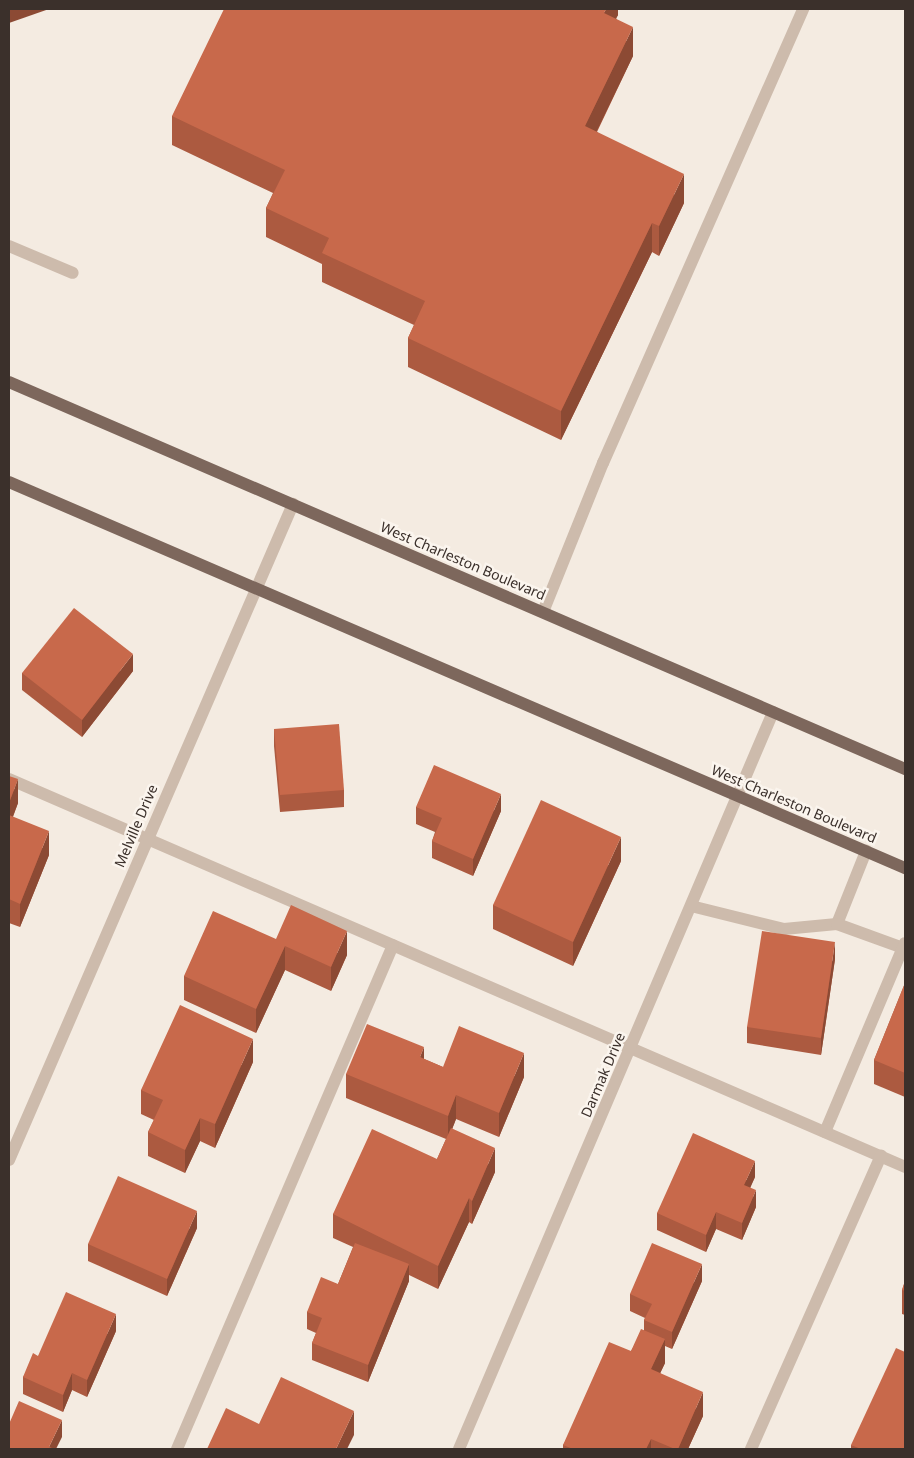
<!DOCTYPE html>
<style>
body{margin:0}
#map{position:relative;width:914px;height:1458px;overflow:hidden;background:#f4ebe1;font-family:"Noto Sans",sans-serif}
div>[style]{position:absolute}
.minor>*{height:12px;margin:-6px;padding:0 6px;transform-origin:6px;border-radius:6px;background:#cdbbac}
.major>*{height:12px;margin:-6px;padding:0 6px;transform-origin:6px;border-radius:6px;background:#7d675c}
.wall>*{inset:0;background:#ac5a40}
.shaded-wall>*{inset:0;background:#8c4a34}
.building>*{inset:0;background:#c8694b}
span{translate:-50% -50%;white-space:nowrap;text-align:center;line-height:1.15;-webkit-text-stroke:5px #fbf5ee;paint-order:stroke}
.street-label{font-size:14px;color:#3b302b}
.frame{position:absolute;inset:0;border:10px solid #3b302b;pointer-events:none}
</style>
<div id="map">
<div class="minor">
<i style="left:9px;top:246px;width:69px;rotate:22.9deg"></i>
<i style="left:543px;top:612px;width:161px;rotate:-68.1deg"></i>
<i style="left:603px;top:463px;width:496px;rotate:-66.2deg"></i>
<i style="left:9px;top:779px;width:976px;rotate:23.41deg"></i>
<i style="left:691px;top:906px;width:96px;rotate:13.9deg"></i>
<i style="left:784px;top:929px;width:53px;rotate:-5.4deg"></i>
<i style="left:837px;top:924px;width:79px;rotate:-68.3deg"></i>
<i style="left:837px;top:924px;width:70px;rotate:20deg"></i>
<i style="left:825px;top:1132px;width:205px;rotate:-67.1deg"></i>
<i style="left:9px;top:1160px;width:715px;rotate:-66.59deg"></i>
<i style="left:177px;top:1449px;width:548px;rotate:-66.8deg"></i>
<i style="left:459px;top:1449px;width:801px;rotate:-66.92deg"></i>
<i style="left:751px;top:1449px;width:321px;rotate:-66.1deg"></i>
</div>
<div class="major">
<i style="left:9px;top:382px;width:976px;rotate:23.36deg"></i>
<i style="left:9px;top:482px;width:976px;rotate:23.31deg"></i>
</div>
<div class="wall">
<i style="clip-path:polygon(618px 9px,618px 15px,616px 18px,633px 56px,597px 132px,684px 203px,659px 256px,652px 252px,561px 440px,408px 367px,408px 338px,414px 325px,322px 282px,322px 264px,266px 237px,266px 208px,273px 193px,172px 145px,172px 116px)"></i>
<i style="clip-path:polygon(133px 671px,82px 737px,22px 690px,22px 673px)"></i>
<i style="clip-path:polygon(274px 729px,344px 790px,344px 807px,280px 812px,274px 746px)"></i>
<i style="clip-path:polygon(9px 776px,18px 803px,13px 817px,49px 855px,20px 927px,9px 923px)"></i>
<i style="clip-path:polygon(416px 807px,501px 811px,473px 876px,432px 858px,432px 841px,435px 832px,416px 824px)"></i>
<i style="clip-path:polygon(621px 861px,573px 966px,493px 929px,493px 905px)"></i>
<i style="clip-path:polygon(276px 939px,347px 955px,331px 991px,285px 970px,256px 1033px,184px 1000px,184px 976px)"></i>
<i style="clip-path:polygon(835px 959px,821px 1055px,747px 1043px,747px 1027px)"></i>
<i style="clip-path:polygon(905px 983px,905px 1097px,874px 1084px,874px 1060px)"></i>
<i style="clip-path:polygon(424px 1059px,443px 1067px,524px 1077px,499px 1137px,456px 1119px,452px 1129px,495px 1172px,472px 1224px,469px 1222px,438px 1289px,409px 1275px,409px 1281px,368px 1382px,312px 1360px,312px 1343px,316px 1333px,307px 1329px,307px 1312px,338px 1284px,353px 1247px,333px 1238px,333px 1214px,437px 1159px,446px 1139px,346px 1098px,346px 1074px)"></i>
<i style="clip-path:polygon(253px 1062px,215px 1148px,200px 1141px,185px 1173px,148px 1156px,148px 1132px,154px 1120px,141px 1114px,141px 1090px)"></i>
<i style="clip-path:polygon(755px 1177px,750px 1187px,756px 1207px,742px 1240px,716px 1229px,706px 1252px,657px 1230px,657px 1213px)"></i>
<i style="clip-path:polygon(197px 1228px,167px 1296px,88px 1261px,88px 1244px)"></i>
<i style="clip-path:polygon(702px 1281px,672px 1349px,665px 1346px,665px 1363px,660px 1373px,703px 1416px,688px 1449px,563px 1449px,563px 1445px,631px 1351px,644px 1330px,644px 1320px,645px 1318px,630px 1311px,630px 1294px)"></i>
<i style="clip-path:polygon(905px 1281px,905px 1315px,902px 1314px,902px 1290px)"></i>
<i style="clip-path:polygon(116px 1331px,87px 1397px,72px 1390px,63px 1412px,23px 1394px,23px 1377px,38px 1356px)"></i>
<i style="clip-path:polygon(851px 1445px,905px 1449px,851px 1449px)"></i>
</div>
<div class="shaded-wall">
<i style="clip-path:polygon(9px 9px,49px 9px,9px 23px)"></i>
<i style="clip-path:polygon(606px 9px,618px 9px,618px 15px,604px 42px,604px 13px)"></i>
<i style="clip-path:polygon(633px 27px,633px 56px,585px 155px,585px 126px)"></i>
<i style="clip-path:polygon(684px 174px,684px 203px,659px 256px,659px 226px)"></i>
<i style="clip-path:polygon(652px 223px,652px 252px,561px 440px,561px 411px)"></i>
<i style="clip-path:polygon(133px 654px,133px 671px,82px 737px,82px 720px)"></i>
<i style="clip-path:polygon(18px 779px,18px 803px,9px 826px,9px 803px)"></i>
<i style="clip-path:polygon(501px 794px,501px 811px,473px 876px,473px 859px)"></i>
<i style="clip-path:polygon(49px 831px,49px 855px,20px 927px,20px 904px)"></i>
<i style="clip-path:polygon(621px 837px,621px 861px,573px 966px,573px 942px)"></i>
<i style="clip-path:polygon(347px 931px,347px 955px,331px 991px,331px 967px)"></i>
<i style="clip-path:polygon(835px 942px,835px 959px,821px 1055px,821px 1038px)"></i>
<i style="clip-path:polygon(285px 946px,285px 970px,256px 1033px,256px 1009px)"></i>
<i style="clip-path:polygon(253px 1039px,253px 1062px,215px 1148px,215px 1124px)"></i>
<i style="clip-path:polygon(424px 1047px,424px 1071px,420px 1057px)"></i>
<i style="clip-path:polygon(524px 1053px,524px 1077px,499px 1137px,499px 1113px)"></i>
<i style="clip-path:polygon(456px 1095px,456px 1119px,448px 1140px,448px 1116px)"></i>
<i style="clip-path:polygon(200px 1118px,200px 1141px,185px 1173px,185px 1150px)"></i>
<i style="clip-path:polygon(495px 1148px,495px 1172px,472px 1224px,472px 1201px)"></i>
<i style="clip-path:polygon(755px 1161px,755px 1177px,744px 1202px,744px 1185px)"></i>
<i style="clip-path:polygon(756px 1190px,756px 1207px,742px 1240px,742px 1223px)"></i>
<i style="clip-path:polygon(469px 1198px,469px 1222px,438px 1289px,438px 1266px)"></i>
<i style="clip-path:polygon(197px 1211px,197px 1228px,167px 1296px,167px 1279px)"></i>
<i style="clip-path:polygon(716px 1212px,716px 1229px,706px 1252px,706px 1235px)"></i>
<i style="clip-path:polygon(409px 1264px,409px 1281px,368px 1382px,368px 1365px)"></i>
<i style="clip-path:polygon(702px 1264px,702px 1281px,672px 1349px,672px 1332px)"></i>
<i style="clip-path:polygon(116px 1314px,116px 1331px,87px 1397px,87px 1380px)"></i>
<i style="clip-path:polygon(665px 1339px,665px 1363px,651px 1393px,651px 1369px)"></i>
<i style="clip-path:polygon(72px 1373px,72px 1390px,63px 1412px,63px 1395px)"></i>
<i style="clip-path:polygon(703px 1392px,703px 1416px,688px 1449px,678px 1449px)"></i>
<i style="clip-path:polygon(354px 1411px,354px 1435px,347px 1449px,336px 1449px)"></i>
<i style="clip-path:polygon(62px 1420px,62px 1437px,56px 1449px,49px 1449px,49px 1447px)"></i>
<i style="clip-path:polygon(651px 1439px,651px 1449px,646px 1449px)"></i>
</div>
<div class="building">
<i style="clip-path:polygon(224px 9px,606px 9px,604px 13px,633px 27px,585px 126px,684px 174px,659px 226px,652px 223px,561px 411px,408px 338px,425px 301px,322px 253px,329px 238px,266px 208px,285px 170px,172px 116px)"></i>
<i style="clip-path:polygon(74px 608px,133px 654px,82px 720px,22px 673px)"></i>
<i style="clip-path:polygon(339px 724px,344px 790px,280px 795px,274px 729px)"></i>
<i style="clip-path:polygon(434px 765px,501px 794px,473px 859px,432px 841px,442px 818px,416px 807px)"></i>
<i style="clip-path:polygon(9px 776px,18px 779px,9px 803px)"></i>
<i style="clip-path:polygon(541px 800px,621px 837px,573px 942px,493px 905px)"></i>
<i style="clip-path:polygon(9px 815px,49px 831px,20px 904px,9px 899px)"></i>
<i style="clip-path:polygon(291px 905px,347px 931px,331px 967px,285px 946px,256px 1009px,184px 976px,213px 911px,276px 939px)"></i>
<i style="clip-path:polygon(762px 931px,835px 942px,821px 1038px,747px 1027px)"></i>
<i style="clip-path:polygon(905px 983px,905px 1073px,874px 1060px)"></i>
<i style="clip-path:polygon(180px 1005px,253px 1039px,215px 1124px,200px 1118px,185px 1150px,148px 1132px,163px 1100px,141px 1090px)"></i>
<i style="clip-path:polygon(367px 1024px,424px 1047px,420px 1057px,443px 1067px,459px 1026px,524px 1053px,499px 1113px,456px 1095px,448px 1116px,346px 1074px)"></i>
<i style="clip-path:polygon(451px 1128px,495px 1148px,472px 1201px,469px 1198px,438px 1266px,333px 1214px,372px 1129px,437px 1159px)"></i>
<i style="clip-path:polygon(693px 1133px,755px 1161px,744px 1185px,756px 1190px,742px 1223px,716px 1212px,706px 1235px,657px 1213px)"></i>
<i style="clip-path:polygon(118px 1176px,197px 1211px,167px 1279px,88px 1244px)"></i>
<i style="clip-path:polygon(355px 1243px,409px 1264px,368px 1365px,312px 1343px,322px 1318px,307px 1312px,321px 1277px,338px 1284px)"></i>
<i style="clip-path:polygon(652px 1243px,702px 1264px,672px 1332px,644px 1320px,652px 1304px,630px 1294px)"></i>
<i style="clip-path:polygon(905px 1281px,905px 1291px,902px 1290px)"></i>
<i style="clip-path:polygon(66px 1292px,116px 1314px,87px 1380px,72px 1373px,63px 1395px,23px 1377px,33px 1353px,38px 1356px)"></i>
<i style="clip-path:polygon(641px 1329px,665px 1339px,651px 1369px,703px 1392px,678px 1449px,675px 1449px,651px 1439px,646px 1449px,573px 1449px,563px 1445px,609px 1342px,631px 1351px)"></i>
<i style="clip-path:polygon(896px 1348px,905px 1352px,905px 1449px,861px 1449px,851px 1445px)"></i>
<i style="clip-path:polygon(281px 1377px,354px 1411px,336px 1449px,207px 1449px,226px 1408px,259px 1424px)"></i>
<i style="clip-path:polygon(19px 1401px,62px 1420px,49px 1447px,55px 1449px,9px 1449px,9px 1424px)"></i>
</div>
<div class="street-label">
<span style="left:463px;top:561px;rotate:23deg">West Charleston Boulevard</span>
<span style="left:794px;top:804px;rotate:23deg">West Charleston Boulevard</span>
<span style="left:136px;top:826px;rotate:-67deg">Melville Drive</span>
<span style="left:603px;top:1075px;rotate:-67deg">Darmak Drive</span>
</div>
<div class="frame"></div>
</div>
